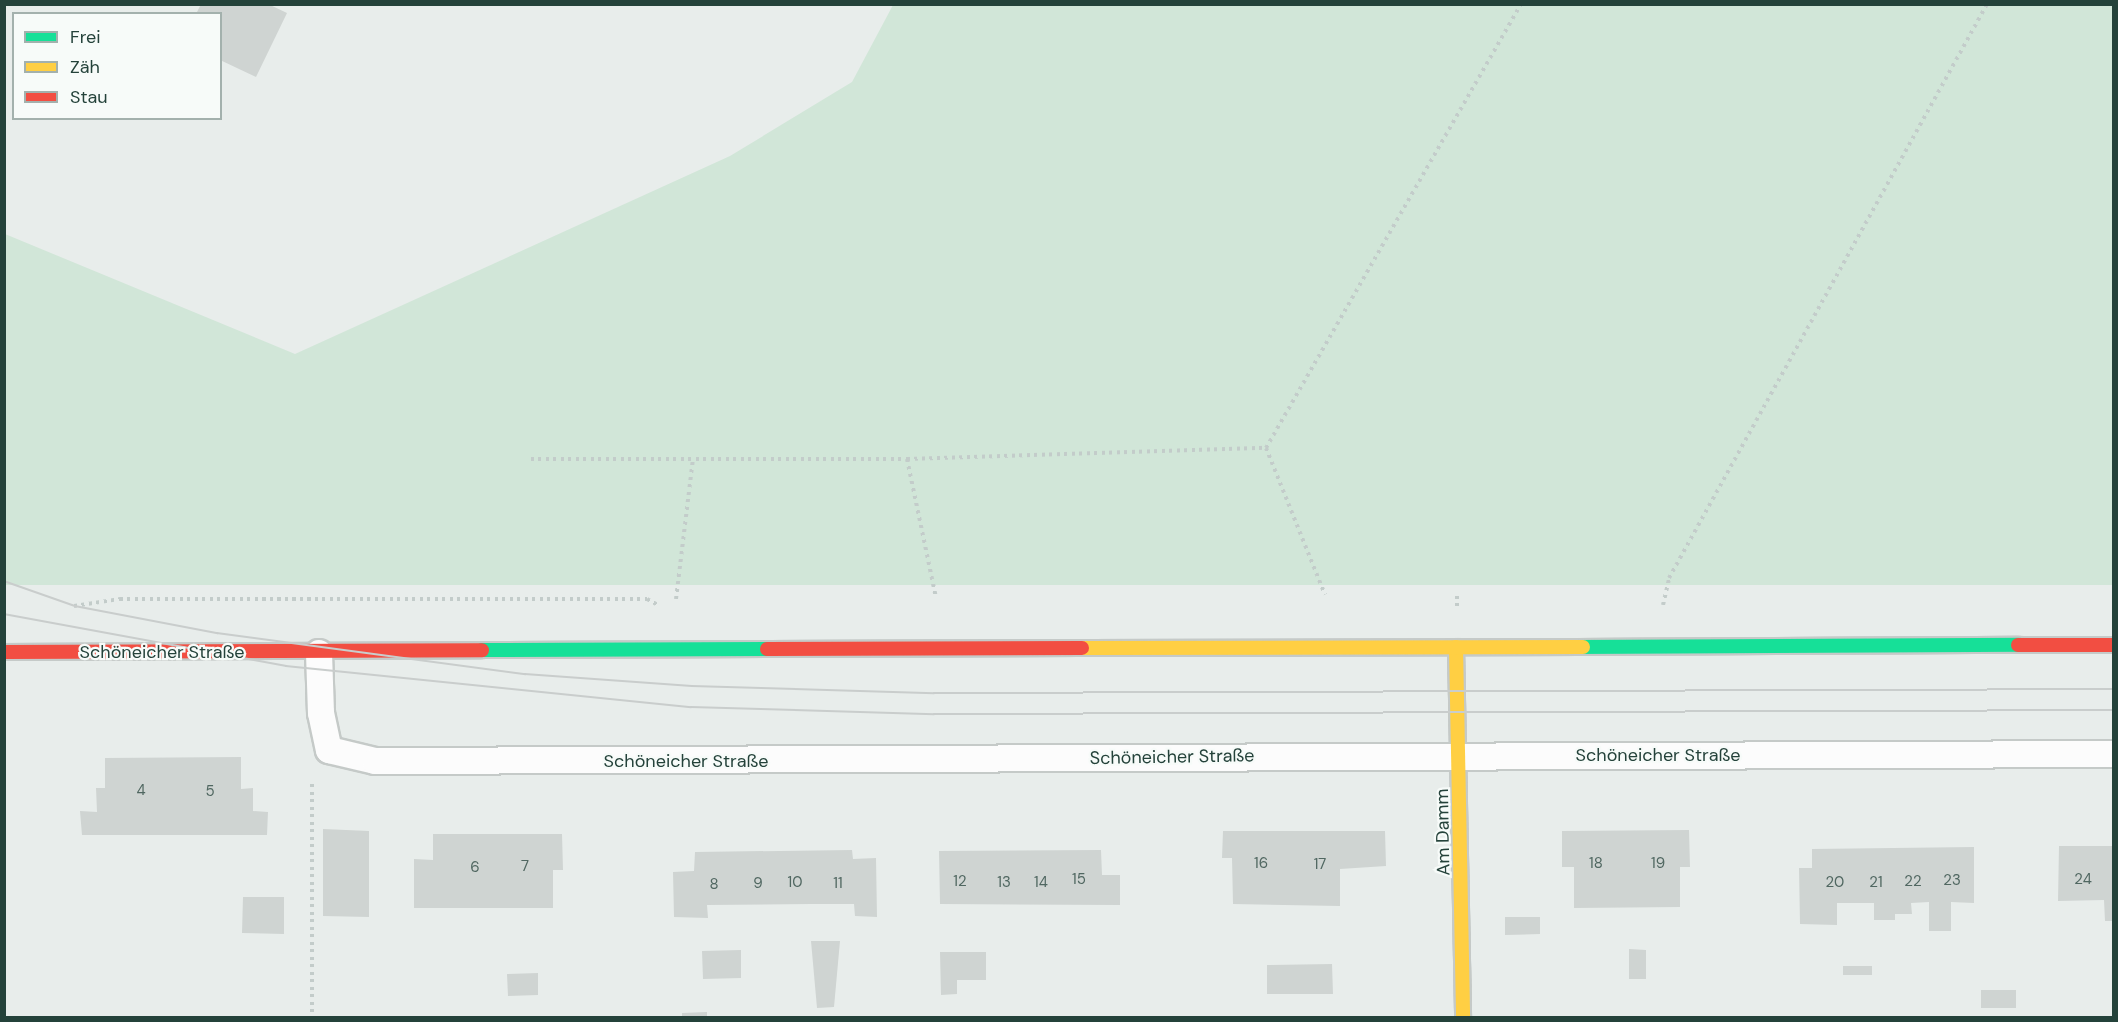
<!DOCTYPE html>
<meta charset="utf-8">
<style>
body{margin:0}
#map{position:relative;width:2118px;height:1022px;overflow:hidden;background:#e8edeb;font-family:"DM Sans",sans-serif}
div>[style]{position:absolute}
.green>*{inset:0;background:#d1e6d8}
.building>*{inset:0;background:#cfd4d2}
.path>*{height:4px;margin-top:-2px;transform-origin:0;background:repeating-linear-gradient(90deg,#c3ccca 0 3px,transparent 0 7.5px)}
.roads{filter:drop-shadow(2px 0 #c5cac8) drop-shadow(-2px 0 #c5cac8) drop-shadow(0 2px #c5cac8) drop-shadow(0 -2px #c5cac8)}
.lane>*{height:26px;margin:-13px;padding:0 13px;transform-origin:13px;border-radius:13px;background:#fcfcfc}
.fast>*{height:14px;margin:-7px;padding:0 7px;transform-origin:7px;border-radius:7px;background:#16e098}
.slow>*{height:14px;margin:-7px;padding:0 7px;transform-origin:7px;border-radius:7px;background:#ffcf43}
.jam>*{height:14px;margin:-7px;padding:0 7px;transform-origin:7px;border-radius:7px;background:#f24e42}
.tram>*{height:1.5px;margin:-0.75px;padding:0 0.75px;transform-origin:0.75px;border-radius:0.75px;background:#c9cdcc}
span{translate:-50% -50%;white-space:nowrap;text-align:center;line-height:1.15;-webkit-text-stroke:4.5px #f7fbf9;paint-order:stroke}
.number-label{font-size:15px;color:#506761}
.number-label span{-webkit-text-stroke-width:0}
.street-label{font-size:18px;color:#24423a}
.frame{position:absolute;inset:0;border:6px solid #24423a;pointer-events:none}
.legend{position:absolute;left:12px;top:12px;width:210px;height:108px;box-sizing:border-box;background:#f7fbf9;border:2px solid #a3b1ad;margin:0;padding:8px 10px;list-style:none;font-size:18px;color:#24423a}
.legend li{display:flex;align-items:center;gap:12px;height:30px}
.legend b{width:30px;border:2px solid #a3b1ad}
</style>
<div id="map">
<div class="green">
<i style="clip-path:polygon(893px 5px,2113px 5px,2113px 585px,5px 585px,5px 234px,295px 354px,730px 156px,852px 82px)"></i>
</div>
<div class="building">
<i style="clip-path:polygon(201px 4px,268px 4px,287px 13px,256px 77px,220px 60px,220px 14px,196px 14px)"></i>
<i style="clip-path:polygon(241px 757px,241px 789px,253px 788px,253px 811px,268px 812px,267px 835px,82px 835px,80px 811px,97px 812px,96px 788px,105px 788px,105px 758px)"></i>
<i style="clip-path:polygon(323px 829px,369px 831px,369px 917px,323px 916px)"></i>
<i style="clip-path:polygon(1689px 830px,1690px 867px,1680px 867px,1680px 907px,1574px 908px,1574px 867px,1562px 867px,1562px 831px)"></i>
<i style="clip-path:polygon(1223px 831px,1385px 831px,1386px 866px,1340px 869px,1340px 906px,1233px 904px,1232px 858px,1222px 858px)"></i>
<i style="clip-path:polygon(433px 834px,562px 834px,563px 870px,553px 870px,553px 908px,414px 908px,414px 859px,433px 860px)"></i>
<i style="clip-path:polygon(2059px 846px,2114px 846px,2114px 921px,2105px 921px,2104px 900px,2058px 901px)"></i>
<i style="clip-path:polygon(1974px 847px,1974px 903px,1951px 902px,1951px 931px,1929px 931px,1929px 902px,1911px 903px,1912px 914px,1895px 914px,1895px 920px,1874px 920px,1874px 903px,1837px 903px,1837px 925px,1800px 924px,1799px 868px,1812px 868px,1812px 849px)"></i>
<i style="clip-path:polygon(852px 850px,853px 859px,876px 858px,877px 917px,855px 916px,854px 904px,811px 904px,707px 905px,708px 918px,674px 917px,673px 872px,694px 871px,695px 852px)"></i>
<i style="clip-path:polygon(1101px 850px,1102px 875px,1120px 875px,1120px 905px,940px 904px,939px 851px)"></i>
<i style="clip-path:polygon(243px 897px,284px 897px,284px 934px,242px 933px)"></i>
<i style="clip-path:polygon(1505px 917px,1540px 917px,1540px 934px,1505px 935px)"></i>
<i style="clip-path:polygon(811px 941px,840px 941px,834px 1007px,817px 1008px)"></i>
<i style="clip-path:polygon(1629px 949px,1646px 950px,1646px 979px,1629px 979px)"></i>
<i style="clip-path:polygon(741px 950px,741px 978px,703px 979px,702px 951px)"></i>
<i style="clip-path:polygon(940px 952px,986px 952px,986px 980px,957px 980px,957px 994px,941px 995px)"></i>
<i style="clip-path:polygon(1332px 964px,1333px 994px,1267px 994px,1267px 965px)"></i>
<i style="clip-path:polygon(1843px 966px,1872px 966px,1872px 975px,1843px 975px)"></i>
<i style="clip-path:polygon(538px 973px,538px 995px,508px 996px,507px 974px)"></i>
<i style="clip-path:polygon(1981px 990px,2016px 990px,2016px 1008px,1981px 1008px)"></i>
<i style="clip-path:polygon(707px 1012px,707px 1018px,682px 1018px,682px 1013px)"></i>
</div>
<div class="path">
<i style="left:1266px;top:448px;width:512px;rotate:-60.13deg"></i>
<i style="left:1266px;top:448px;width:158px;rotate:68.1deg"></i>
<i style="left:531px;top:459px;width:376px"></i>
<i style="left:907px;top:459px;width:359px;rotate:-1.8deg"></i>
<i style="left:907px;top:459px;width:142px;rotate:78.2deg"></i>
<i style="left:676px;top:599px;width:142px;rotate:-83.1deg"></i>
<i style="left:1663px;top:605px;width:28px;rotate:-77deg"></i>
<i style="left:1669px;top:578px;width:656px;rotate:-61.01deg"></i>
<i style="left:74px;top:606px;width:47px;rotate:-8.7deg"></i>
<i style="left:120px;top:599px;width:527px"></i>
<i style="left:647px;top:599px;width:13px;rotate:29deg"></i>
<i style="left:1457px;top:606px;width:11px;rotate:-90deg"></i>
<i style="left:312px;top:784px;width:234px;rotate:90deg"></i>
</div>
<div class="roads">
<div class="lane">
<i style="left:319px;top:653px;width:60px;rotate:88.1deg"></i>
<i style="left:321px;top:713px;width:38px;rotate:78deg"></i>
<i style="left:329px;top:750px;width:47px;rotate:13.4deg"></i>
<i style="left:375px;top:761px;width:1739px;rotate:-0.23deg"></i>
</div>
<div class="fast">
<i style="left:1583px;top:647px;width:435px;rotate:-0.3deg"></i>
<i style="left:482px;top:650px;width:285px;rotate:-0.2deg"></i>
</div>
<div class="slow">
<i style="left:1456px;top:647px;width:371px;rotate:88.9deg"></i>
<i style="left:1082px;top:648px;width:501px;rotate:-0.11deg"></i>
</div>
<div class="jam">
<i style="left:2018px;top:645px;width:96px"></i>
<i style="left:767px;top:649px;width:315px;rotate:-0.2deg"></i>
<i style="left:4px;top:652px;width:478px;rotate:-0.2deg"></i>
</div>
</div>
<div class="tram">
<i style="left:4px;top:581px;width:75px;rotate:19.4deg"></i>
<i style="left:75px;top:606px;width:145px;rotate:10.8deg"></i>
<i style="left:217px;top:633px;width:311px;rotate:7.6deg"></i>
<i style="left:525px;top:674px;width:167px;rotate:4.1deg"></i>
<i style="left:692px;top:686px;width:242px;rotate:1.7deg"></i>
<i style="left:934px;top:693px;width:1180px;rotate:-0.19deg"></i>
<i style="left:4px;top:614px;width:287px;rotate:10.4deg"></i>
<i style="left:286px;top:666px;width:407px;rotate:5.8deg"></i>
<i style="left:691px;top:707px;width:243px;rotate:1.7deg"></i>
<i style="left:934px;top:714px;width:1180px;rotate:-0.19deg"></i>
</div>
<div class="number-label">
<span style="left:141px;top:791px">4</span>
<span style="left:210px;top:792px">5</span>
<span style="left:1261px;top:864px">16</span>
<span style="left:1596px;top:864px">18</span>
<span style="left:1658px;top:864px">19</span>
<span style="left:1320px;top:865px">17</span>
<span style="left:525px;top:867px">7</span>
<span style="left:475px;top:868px">6</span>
<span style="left:1079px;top:880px">15</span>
<span style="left:2083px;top:880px">24</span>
<span style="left:1952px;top:881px">23</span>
<span style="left:960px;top:882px">12</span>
<span style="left:1913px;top:882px">22</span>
<span style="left:795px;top:883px">10</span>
<span style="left:1004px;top:883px">13</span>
<span style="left:1041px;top:883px">14</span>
<span style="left:1835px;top:883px">20</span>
<span style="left:1876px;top:883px">21</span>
<span style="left:758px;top:884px">9</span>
<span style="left:838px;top:884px">11</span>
<span style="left:714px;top:885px">8</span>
</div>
<div class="street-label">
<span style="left:162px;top:652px">Schöneicher Straße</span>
<span style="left:1658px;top:755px">Schöneicher Straße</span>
<span style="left:1172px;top:757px;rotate:-1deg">Schöneicher Straße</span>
<span style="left:686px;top:761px">Schöneicher Straße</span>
<span style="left:1443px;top:832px;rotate:-91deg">Am Damm</span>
</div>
<div class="frame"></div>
<ul class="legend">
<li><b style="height:8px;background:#16e098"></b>Frei</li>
<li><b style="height:8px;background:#ffcf43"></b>Zäh</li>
<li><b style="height:8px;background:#f24e42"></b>Stau</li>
</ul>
</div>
